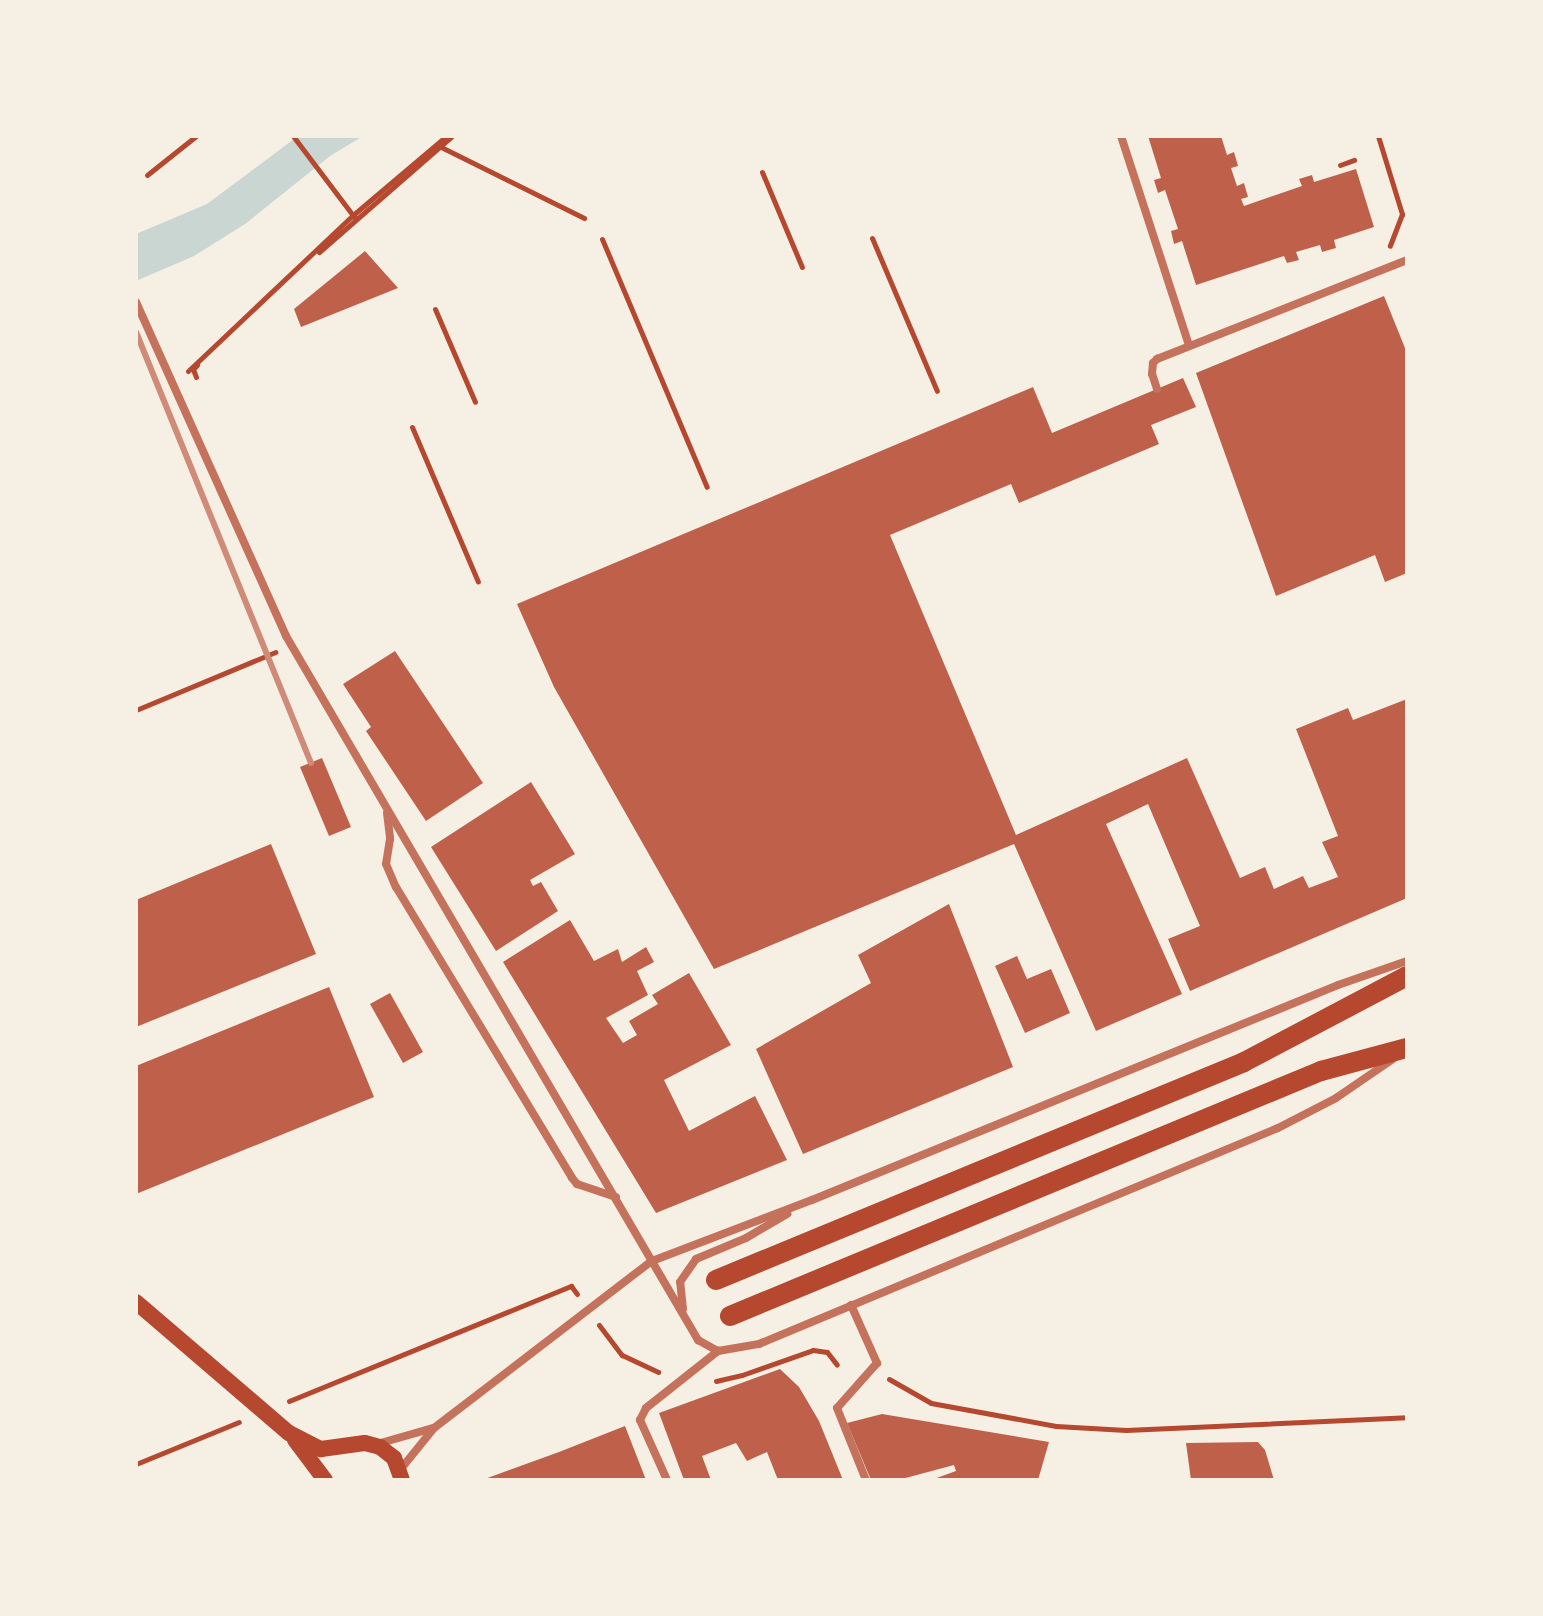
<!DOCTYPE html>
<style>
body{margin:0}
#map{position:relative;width:1543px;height:1616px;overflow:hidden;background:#f6efe4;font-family:"Public Sans",sans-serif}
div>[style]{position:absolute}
.water>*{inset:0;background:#c9d6d2}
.building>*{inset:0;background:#bf614a}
.path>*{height:5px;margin:-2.5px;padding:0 2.5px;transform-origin:2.5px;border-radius:2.5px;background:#b5482f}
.minor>*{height:8px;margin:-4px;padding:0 4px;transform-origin:4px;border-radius:4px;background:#c5725c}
.secondary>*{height:16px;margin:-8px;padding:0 8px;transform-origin:8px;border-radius:8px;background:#b5482f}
.primary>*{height:20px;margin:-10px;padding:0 10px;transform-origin:10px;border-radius:10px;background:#b5482f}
.rail>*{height:6px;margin:-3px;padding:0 3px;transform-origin:3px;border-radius:3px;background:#cf8b77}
span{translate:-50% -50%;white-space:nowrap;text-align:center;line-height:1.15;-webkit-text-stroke:6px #f6efe4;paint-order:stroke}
.frame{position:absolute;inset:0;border:138px solid #f6efe4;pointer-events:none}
</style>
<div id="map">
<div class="water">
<i style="clip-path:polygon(298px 136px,363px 136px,330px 156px,245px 224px,194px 256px,136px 281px,136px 234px,207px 204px)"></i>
</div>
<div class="building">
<i style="clip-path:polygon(1148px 136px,1221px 136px,1227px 155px,1234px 152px,1238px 166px,1231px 168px,1237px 186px,1244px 183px,1248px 197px,1241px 199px,1244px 206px,1302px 186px,1299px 179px,1312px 175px,1314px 182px,1356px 169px,1374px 227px,1334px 240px,1336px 248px,1322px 252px,1320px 245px,1296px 252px,1299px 260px,1287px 263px,1284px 256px,1196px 285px,1182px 241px,1174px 244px,1171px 231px,1178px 229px,1165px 190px,1158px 193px,1154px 180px,1161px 178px)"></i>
<i style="clip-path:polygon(365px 251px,398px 288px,301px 327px,294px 309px)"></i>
<i style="clip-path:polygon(1384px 296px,1407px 353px,1407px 573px,1385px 582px,1375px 555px,1276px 596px,1196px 373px)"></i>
<i style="clip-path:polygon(1183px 378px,1196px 407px,1151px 425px,1159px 444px,1019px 503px,1011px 484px,890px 535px,1016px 835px,1187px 758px,1240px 878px,1265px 867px,1274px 889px,1303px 876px,1309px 888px,1338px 877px,1322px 842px,1338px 836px,1296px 729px,1348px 708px,1353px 720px,1407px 699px,1407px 898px,1190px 991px,1168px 939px,1200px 926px,1148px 804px,1106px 824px,1182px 994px,1096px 1031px,1014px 844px,714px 969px,554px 687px,517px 604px,1033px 387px,1052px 433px)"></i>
<i style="clip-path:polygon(395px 651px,483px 783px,426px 821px,366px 731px,371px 727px,343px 684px)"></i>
<i style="clip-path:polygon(322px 758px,351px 827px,329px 836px,300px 767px)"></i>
<i style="clip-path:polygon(531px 782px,575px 854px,530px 880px,533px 886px,541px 882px,558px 911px,496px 951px,431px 847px)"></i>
<i style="clip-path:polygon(271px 844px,316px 954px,136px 1027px,136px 900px)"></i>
<i style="clip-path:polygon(949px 904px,1013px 1067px,803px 1154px,756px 1049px,871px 983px,858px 955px)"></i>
<i style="clip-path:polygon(570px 920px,594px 961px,618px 949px,622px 962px,646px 947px,654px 962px,637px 971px,648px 995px,606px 1018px,623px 1043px,637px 1035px,629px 1021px,658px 1004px,652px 995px,689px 973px,731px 1045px,664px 1080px,689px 1131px,755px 1096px,787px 1160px,656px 1213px,503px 962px)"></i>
<i style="clip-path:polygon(1017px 956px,1027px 979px,1051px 969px,1070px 1013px,1025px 1033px,995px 966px)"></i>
<i style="clip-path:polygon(329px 987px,374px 1097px,136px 1194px,136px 1066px)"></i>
<i style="clip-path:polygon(390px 993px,423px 1052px,403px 1063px,370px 1004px)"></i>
<i style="clip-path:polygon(780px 1369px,799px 1387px,819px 1421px,843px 1480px,778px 1480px,767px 1452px,747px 1461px,736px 1443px,702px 1456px,711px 1480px,684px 1480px,659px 1413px)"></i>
<i style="clip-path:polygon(882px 1414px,1049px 1442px,1038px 1480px,931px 1480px,956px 1471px,954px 1465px,898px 1480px,871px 1480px,847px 1423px)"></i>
<i style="clip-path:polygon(625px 1426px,646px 1480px,482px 1480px,559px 1452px)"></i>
<i style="clip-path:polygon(1258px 1442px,1265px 1450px,1274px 1480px,1191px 1480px,1186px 1443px)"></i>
</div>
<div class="path">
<i style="left:293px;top:136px;width:103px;rotate:52.9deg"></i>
<i style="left:1378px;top:136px;width:82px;rotate:72.9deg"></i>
<i style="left:1402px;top:214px;width:34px;rotate:111deg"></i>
<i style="left:439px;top:146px;width:162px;rotate:26.4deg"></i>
<i style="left:1340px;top:165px;width:15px;rotate:-20deg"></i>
<i style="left:762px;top:172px;width:103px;rotate:67.2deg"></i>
<i style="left:147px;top:175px;width:63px;rotate:-38.5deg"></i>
<i style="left:872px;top:238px;width:166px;rotate:67deg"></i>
<i style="left:602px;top:239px;width:269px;rotate:67.1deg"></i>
<i style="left:319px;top:252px;width:176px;rotate:-41.1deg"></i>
<i style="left:435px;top:309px;width:101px;rotate:66.7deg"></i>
<i style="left:188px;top:371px;width:227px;rotate:-43.4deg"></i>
<i style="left:353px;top:215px;width:122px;rotate:-40.3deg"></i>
<i style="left:196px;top:377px;width:9px;rotate:-111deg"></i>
<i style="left:193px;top:369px;width:6px;rotate:-45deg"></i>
<i style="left:412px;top:427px;width:168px;rotate:66.9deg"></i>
<i style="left:136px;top:710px;width:151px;rotate:-22.6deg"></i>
<i style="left:599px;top:1325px;width:38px;rotate:53deg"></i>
<i style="left:622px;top:1355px;width:40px;rotate:25deg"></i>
<i style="left:889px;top:1379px;width:48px;rotate:29.7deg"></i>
<i style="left:931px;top:1403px;width:127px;rotate:10.4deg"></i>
<i style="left:1056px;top:1426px;width:70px;rotate:3.3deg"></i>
<i style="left:1126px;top:1430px;width:281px;rotate:-2.6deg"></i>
<i style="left:716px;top:1381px;width:27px;rotate:-13deg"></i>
<i style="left:742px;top:1375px;width:75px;rotate:-19.4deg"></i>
<i style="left:813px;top:1350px;width:14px;rotate:8deg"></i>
<i style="left:827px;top:1352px;width:16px;rotate:52deg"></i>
<i style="left:289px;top:1401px;width:305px;rotate:-22.2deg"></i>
<i style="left:571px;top:1286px;width:10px;rotate:53deg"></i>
<i style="left:136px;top:1464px;width:111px;rotate:-22.2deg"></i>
</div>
<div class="minor">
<i style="left:1121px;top:136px;width:220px;rotate:72deg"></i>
<i style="left:136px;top:302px;width:366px;rotate:65.8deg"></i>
<i style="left:286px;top:636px;width:816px;rotate:59.66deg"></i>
<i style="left:698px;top:1340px;width:23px;rotate:29deg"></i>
<i style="left:718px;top:1351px;width:42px;rotate:-9.7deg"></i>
<i style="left:759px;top:1344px;width:562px;rotate:-22.6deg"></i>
<i style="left:1278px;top:1128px;width:65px;rotate:-27.3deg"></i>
<i style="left:1336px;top:1098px;width:69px;rotate:-34.4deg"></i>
<i style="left:1157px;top:389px;width:16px;rotate:-108deg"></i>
<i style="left:1152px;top:374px;width:11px;rotate:-85deg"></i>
<i style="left:1153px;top:363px;width:6px;rotate:-45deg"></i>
<i style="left:1157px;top:359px;width:269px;rotate:-21.6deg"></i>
<i style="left:387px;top:813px;width:26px;rotate:83deg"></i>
<i style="left:390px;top:839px;width:25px;rotate:99deg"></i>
<i style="left:386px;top:864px;width:25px;rotate:67deg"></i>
<i style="left:396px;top:887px;width:340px;rotate:58.8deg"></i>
<i style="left:572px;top:1178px;width:8px;rotate:50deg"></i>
<i style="left:577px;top:1184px;width:41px;rotate:18.4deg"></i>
<i style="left:851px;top:1305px;width:64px;rotate:65.9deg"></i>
<i style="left:877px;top:1363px;width:60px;rotate:131.6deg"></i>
<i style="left:837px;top:1408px;width:78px;rotate:68.1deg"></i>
<i style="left:683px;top:1309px;width:27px;rotate:-96deg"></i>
<i style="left:680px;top:1282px;width:28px;rotate:-55deg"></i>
<i style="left:696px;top:1259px;width:54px;rotate:-22.8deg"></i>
<i style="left:746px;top:1238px;width:48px;rotate:-30.3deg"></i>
<i style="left:377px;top:1444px;width:58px;rotate:-15.9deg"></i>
<i style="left:400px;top:1470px;width:54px;rotate:-51deg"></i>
<i style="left:434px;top:1428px;width:275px;rotate:-37.5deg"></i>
<i style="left:652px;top:1261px;width:171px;rotate:-20.9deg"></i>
<i style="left:812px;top:1200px;width:568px;rotate:-22.23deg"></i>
<i style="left:1338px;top:985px;width:73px;rotate:-19.2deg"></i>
<i style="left:667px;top:1480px;width:66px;rotate:-114.2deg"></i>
<i style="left:640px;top:1420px;width:13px;rotate:-63deg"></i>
<i style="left:646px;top:1408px;width:92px;rotate:-38.4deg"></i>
</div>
<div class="secondary">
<i style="left:136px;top:1302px;width:201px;rotate:40.6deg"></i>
<i style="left:289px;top:1433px;width:36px;rotate:27deg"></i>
<i style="left:321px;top:1449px;width:44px;rotate:-7.8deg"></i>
<i style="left:365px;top:1443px;width:16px;rotate:15deg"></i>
<i style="left:380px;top:1447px;width:18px;rotate:38deg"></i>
<i style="left:394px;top:1458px;width:23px;rotate:70deg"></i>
<i style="left:295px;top:1440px;width:50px;rotate:53.1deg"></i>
</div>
<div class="primary">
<i style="left:716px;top:1280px;width:571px;rotate:-22.43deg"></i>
<i style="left:1244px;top:1062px;width:184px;rotate:-27.8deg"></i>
<i style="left:730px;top:1316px;width:640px;rotate:-22.52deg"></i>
<i style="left:1321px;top:1071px;width:89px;rotate:-15deg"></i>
</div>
<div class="rail">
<i style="left:136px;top:332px;width:465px;rotate:67.9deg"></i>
</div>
<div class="frame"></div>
</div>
